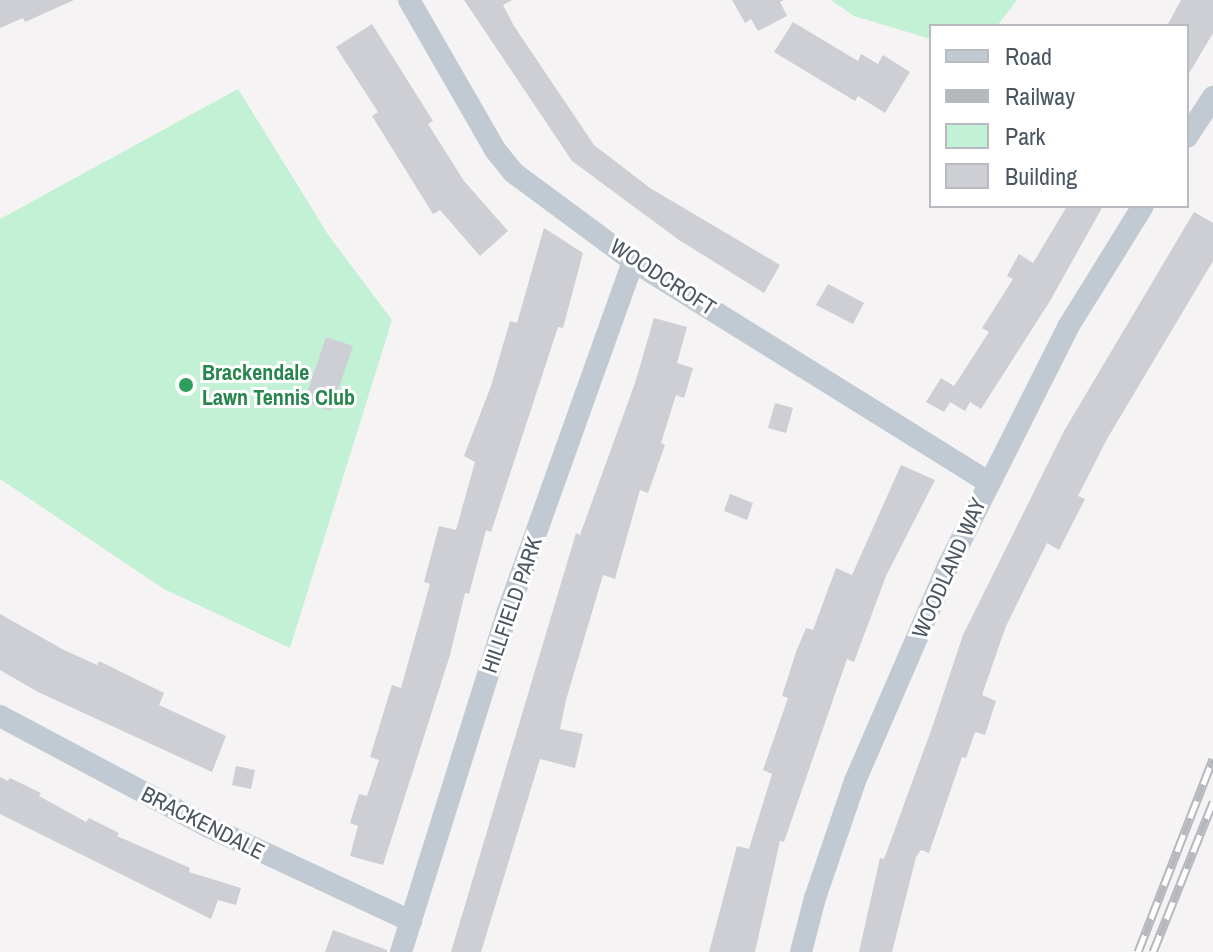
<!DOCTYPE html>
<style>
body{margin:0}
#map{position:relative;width:1213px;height:952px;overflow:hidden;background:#f5f3f3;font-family:"Archivo Narrow",sans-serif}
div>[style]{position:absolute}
.green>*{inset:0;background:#c3f1d5}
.building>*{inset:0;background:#cdcfd5}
.street>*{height:22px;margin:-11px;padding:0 11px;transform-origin:11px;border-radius:11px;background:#c1cad2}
.rail>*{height:9px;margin-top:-4.5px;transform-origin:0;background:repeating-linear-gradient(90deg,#fff 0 18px,#b5b8bd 0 36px);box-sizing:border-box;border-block:2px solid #b5b8bd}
.dots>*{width:22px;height:22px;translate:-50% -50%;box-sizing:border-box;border:4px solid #fff;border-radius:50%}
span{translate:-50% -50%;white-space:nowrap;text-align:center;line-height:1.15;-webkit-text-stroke:6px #fff;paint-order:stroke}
.street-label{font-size:22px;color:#4a5661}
.leisure-label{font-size:22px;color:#27864d;font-weight:700}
.left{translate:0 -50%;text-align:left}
.legend{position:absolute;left:929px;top:24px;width:260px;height:184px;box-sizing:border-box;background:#fff;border:2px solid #b7bbc0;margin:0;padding:10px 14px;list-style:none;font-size:24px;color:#4a5661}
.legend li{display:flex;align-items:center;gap:16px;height:40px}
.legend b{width:40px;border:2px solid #b7bbc0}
</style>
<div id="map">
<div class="green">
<i style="clip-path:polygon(831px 0,1017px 0,997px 26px,931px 26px,931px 39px,854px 16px)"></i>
<i style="clip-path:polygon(238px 89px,329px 236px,392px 320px,290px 648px,164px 589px,0 479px,0 219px)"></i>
</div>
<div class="building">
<i style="clip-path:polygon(0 0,74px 0,25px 22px,23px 18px,0 28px)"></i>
<i style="clip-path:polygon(464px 0,512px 0,503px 5px,514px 26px,594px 145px,650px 188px,780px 265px,764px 293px,679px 240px,572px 161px)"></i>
<i style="clip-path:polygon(732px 0,784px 0,780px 2px,787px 16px,758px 31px,751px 19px,745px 23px)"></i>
<i style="clip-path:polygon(1181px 0,1213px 0,1213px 33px,1187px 77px,1187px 26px,1167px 26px)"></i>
<i style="clip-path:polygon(793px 22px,858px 61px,861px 54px,878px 64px,883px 55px,910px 72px,885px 113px,858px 96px,855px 101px,774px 52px)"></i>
<i style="clip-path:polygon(372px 24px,433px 121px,428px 124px,464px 181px,508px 231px,480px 256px,440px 210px,433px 214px,372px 116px,378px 112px,336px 47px)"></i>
<i style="clip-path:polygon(1067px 206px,1103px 206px,1050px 301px,981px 409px,970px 402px,965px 411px,950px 402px,944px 412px,926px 402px,941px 378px,954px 386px,989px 332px,982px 328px,1013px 279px,1007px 276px,1019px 254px,1033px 263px)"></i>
<i style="clip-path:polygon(1194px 212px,1213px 223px,1213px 261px,1107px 439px,1078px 496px,1085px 499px,1059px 550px,1047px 543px,1006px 626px,982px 695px,996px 701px,985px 735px,975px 732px,966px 758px,962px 757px,929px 853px,921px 850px,916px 857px,892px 952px,859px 952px,880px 858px,884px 859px,933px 725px,963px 635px,1064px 431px)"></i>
<i style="clip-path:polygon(544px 228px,583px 253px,563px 328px,558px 327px,491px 532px,486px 530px,469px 594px,465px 593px,450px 655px,383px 865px,350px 856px,358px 826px,350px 823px,359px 794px,367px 796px,379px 760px,370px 757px,392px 685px,401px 688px,430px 584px,424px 582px,439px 526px,456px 530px,475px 462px,464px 456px,491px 386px,510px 321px,517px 323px)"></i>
<i style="clip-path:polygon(828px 284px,864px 303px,853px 324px,816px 305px)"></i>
<i style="clip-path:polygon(654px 318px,687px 327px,677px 363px,693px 368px,684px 398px,676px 395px,661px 443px,665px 445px,648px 493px,640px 490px,615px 579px,603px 575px,566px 700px,560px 729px,583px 734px,575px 768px,540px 759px,481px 952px,451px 952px,576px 533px,580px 535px,635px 383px)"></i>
<i style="clip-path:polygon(326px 337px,353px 346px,331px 411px,304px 402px)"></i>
<i style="clip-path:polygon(775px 403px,793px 408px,786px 433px,768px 428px)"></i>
<i style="clip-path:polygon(901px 465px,935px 480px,886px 576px,854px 662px,847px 659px,784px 842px,780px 841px,755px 952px,709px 952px,737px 846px,749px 849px,772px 774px,763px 770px,788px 698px,782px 696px,796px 652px,806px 628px,813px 630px,836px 568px,852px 575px)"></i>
<i style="clip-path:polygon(730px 494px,753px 503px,747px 520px,724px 511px)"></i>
<i style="clip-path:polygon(0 614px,64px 650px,97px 665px,99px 661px,164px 693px,159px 705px,226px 736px,212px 772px,38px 692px,0 670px)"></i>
<i style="clip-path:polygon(236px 766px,255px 770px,251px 789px,232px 785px)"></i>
<i style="clip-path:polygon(0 777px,8px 781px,10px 778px,41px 793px,39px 796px,86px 822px,89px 818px,119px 833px,117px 836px,190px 868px,189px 872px,241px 888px,236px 905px,218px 900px,211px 919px,0 814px)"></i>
<i style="clip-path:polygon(333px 930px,387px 950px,387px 952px,325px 952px)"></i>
</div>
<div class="street">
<i style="left:409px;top:0;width:174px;rotate:60.1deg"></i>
<i style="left:496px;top:151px;width:28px;rotate:51deg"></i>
<i style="left:514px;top:173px;width:148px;rotate:36.5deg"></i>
<i style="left:633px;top:261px;width:418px;rotate:31.9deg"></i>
<i style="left:1187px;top:137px;width:48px;rotate:-57deg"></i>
<i style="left:0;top:716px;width:237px;rotate:28deg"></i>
<i style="left:209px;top:827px;width:223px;rotate:25deg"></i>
<i style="left:401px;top:952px;width:357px;rotate:-72.6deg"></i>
<i style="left:508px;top:611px;width:372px;rotate:-70.3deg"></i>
<i style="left:801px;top:952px;width:56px;rotate:-75.5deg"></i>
<i style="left:815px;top:898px;width:124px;rotate:-71.1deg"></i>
<i style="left:855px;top:781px;width:236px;rotate:-66.6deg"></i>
<i style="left:949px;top:564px;width:265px;rotate:-63.3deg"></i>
<i style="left:1068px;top:327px;width:142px;rotate:-58.2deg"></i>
</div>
<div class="rail">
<i style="left:1138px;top:952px;width:207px;rotate:-68.8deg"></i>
<i style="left:1153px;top:952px;width:162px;rotate:-68.2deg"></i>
</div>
<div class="dots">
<i style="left:186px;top:385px;background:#2e9e5b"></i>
</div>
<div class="street-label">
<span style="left:663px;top:277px;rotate:33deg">WOODCROFT</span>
<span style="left:949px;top:568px;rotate:-66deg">WOODLAND WAY</span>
<span style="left:512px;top:605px;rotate:-71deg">HILLFIELD PARK</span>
<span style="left:203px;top:823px;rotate:27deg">BRACKENDALE</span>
</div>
<div class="leisure-label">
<span class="left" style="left:202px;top:385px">Brackendale<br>Lawn Tennis Club</span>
</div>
<ul class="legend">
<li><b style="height:10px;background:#c1cad2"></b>Road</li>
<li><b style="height:10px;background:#b5b8bd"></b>Railway</li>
<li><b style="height:22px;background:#c3f1d5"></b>Park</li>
<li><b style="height:22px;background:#cdcfd5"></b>Building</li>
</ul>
</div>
